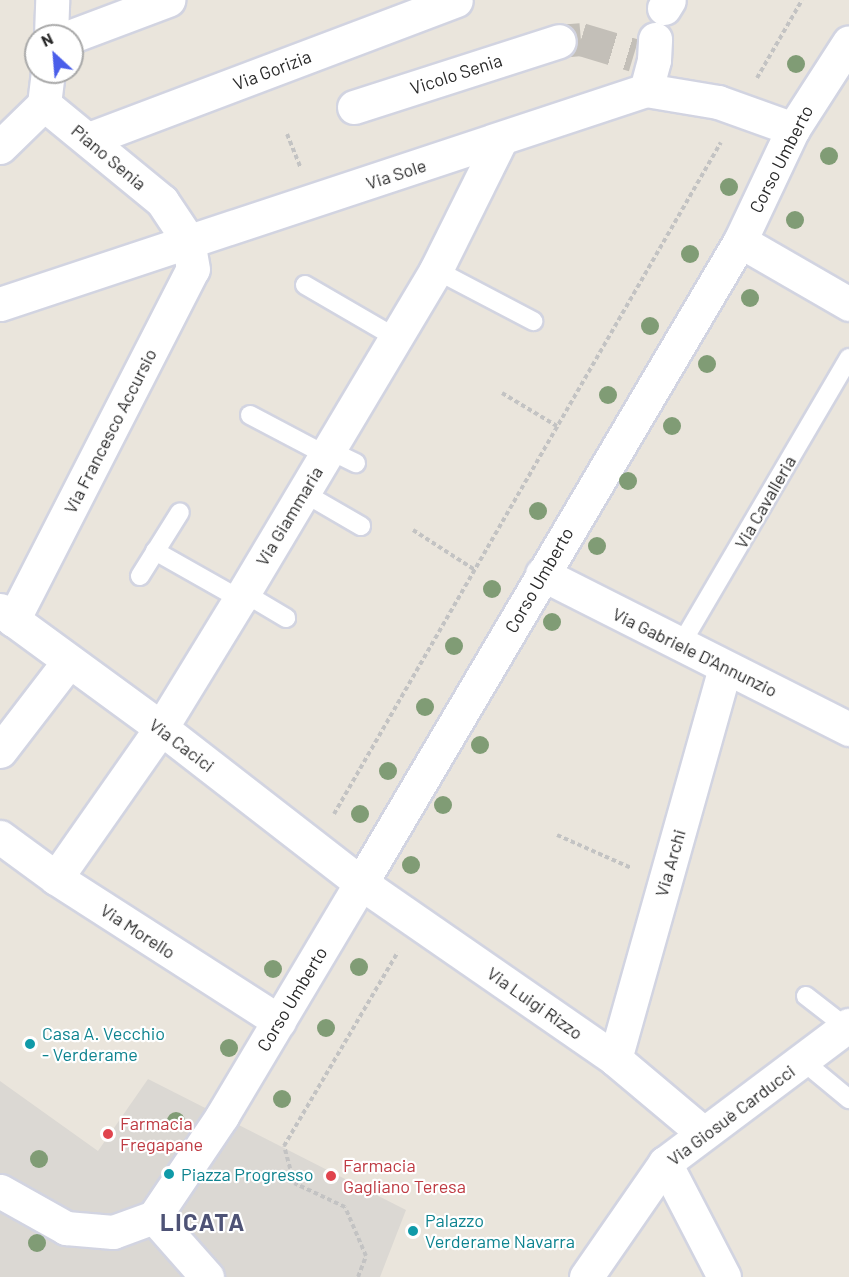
<!DOCTYPE html>
<meta charset="utf-8">
<style>
body{margin:0}
#map{position:relative;width:849px;height:1277px;overflow:hidden;background:#eae5dc;font-family:Barlow,sans-serif}
div>[style]{position:absolute}
.plaza>*{inset:0;background:#dbd8d3}
.street-tunnel>*{height:33px;margin-top:-16.5px;transform-origin:0;background:repeating-linear-gradient(90deg,#c3bfb8 0 33px,transparent 0 49px)}
.path>*{height:4px;margin-top:-2px;transform-origin:0;background:repeating-linear-gradient(90deg,#c3c3c3 0 4.5px,transparent 0 7.5px)}
.roads{filter:drop-shadow(2px 0 #d2d4e1) drop-shadow(-2px 0 #d2d4e1) drop-shadow(0 2px #d2d4e1) drop-shadow(0 -2px #d2d4e1)}
.lane>*{height:18px;margin:-9px;padding:0 9px;transform-origin:9px;border-radius:9px;background:#fff}
.street>*{height:33px;margin:-16.5px;padding:0 16.5px;transform-origin:16.5px;border-radius:16.5px;background:#fff}
.secondary>*{height:33px;margin:-16.5px;padding:0 16.5px;transform-origin:16.5px;border-radius:16.5px;background:#fff}
.trees>*{width:18px;height:18px;margin:-9px;border-radius:50%;background:#809c75}
.dots>*{width:16px;height:16px;translate:-50% -50%;box-sizing:border-box;border:3px solid #fff;border-radius:50%}
span{translate:-50% -50%;white-space:nowrap;text-align:center;line-height:1.15;-webkit-text-stroke:4.5px #fff;paint-order:stroke}
.street-label{font-size:18px;color:#292929}
.culture-label{font-size:18px;color:#0d838f}
.left{translate:0 -50%;text-align:left}
.health-label{font-size:18px;color:#be3a42}
.district-label{font-size:24px;color:#4e5376;font-weight:700;letter-spacing:1.5px}
.north{position:absolute;left:24px;top:24px;width:60px;height:60px;box-sizing:border-box;background:#fff;border:2px solid #a9a9a9;border-radius:50%;rotate:334deg;font-size:16px;font-weight:700;line-height:24px;text-align:center;color:#292929}
.north::after{content:'';display:block;margin:auto;width:21px;height:27px;background:#4a5eea;clip-path:polygon(50% 0,100% 100%,50% 72%,0 100%)}
</style>
<div id="map">
<div class="plaza">
<i style="clip-path:polygon(148px 1079px,406px 1210px,380px 1277px,0 1277px,0 1081px,98px 1151px)"></i>
</div>
<div class="street-tunnel">
<i style="left:559px;top:41px;width:22px;rotate:-5deg"></i>
<i style="left:581px;top:39px;width:55px;rotate:16.8deg"></i>
</div>
<div class="path">
<i style="left:757px;top:78px;width:90px;rotate:-60deg"></i>
<i style="left:287px;top:134px;width:35px;rotate:68deg"></i>
<i style="left:502px;top:393px;width:64px;rotate:31deg"></i>
<i style="left:413px;top:530px;width:74px;rotate:32.8deg"></i>
<i style="left:334px;top:814px;width:775px;rotate:-60.06deg"></i>
<i style="left:557px;top:835px;width:81px;rotate:24deg"></i>
<i style="left:358px;top:1277px;width:22px;rotate:-69deg"></i>
<i style="left:366px;top:1256px;width:53px;rotate:-113.2deg"></i>
<i style="left:345px;top:1207px;width:56px;rotate:-154.8deg"></i>
<i style="left:294px;top:1183px;width:38px;rotate:-105deg"></i>
<i style="left:284px;top:1146px;width:225px;rotate:-59.6deg"></i>
</div>
<div class="roads">
<div class="lane">
<i style="left:436px;top:270px;width:110px;rotate:27.7deg"></i>
<i style="left:305px;top:285px;width:105px;rotate:30.2deg"></i>
<i style="left:250px;top:415px;width:86px;rotate:27.8deg"></i>
<i style="left:329px;top:450px;width:30px;rotate:26deg"></i>
<i style="left:304px;top:493px;width:66px;rotate:30.1deg"></i>
<i style="left:155px;top:551px;width:98px;rotate:29.5deg"></i>
<i style="left:140px;top:576px;width:75px;rotate:-58deg"></i>
<i style="left:244px;top:593px;width:49px;rotate:30.8deg"></i>
<i style="left:680px;top:646px;width:334px;rotate:-59.6deg"></i>
<i style="left:806px;top:996px;width:51px;rotate:37.8deg"></i>
<i style="left:803px;top:1061px;width:60px;rotate:39.6deg"></i>
</div>
<div class="street">
<i style="left:664px;top:8px;width:9px;rotate:-58deg"></i>
<i style="left:51px;top:36px;width:36px;rotate:-88deg"></i>
<i style="left:72px;top:36px;width:103px;rotate:-20.6deg"></i>
<i style="left:646px;top:90px;width:31px;rotate:-75deg"></i>
<i style="left:654px;top:60px;width:21px;rotate:-87deg"></i>
<i style="left:354px;top:107px;width:215px;rotate:-17.8deg"></i>
<i style="left:89px;top:139px;width:392px;rotate:-20.7deg"></i>
<i style="left:0;top:147px;width:62px;rotate:-44.3deg"></i>
<i style="left:740px;top:241px;width:126px;rotate:30deg"></i>
<i style="left:0;top:304px;width:681px;rotate:-18.33deg"></i>
<i style="left:646px;top:90px;width:73px;rotate:9.5deg"></i>
<i style="left:718px;top:102px;width:80px;rotate:19.8deg"></i>
<i style="left:542px;top:574px;width:344px;rotate:26.8deg"></i>
<i style="left:0;top:610px;width:200px;rotate:36.2deg"></i>
<i style="left:161px;top:728px;width:253px;rotate:37.8deg"></i>
<i style="left:361px;top:883px;width:309px;rotate:34.7deg"></i>
<i style="left:615px;top:1059px;width:114px;rotate:40deg"></i>
<i style="left:13px;top:620px;width:394px;rotate:-62.9deg"></i>
<i style="left:193px;top:269px;width:29px;rotate:-100deg"></i>
<i style="left:188px;top:240px;width:47px;rotate:-123.7deg"></i>
<i style="left:162px;top:201px;width:153px;rotate:-140.6deg"></i>
<i style="left:44px;top:104px;width:32px;rotate:-83deg"></i>
<i style="left:0;top:751px;width:113px;rotate:-52.5deg"></i>
<i style="left:0;top:837px;width:69px;rotate:36.2deg"></i>
<i style="left:56px;top:878px;width:265px;rotate:32.7deg"></i>
<i style="left:56px;top:878px;width:183px;rotate:-55deg"></i>
<i style="left:161px;top:728px;width:151px;rotate:-58.5deg"></i>
<i style="left:240px;top:599px;width:383px;rotate:-59.2deg"></i>
<i style="left:436px;top:270px;width:144px;rotate:-63.6deg"></i>
<i style="left:615px;top:1059px;width:407px;rotate:-74.3deg"></i>
<i style="left:665px;top:1163px;width:128px;rotate:62.6deg"></i>
<i style="left:154px;top:1217px;width:80px;rotate:48.5deg"></i>
<i style="left:586px;top:1277px;width:139px;rotate:-55.3deg"></i>
<i style="left:665px;top:1163px;width:230px;rotate:-36.9deg"></i>
</div>
<div class="secondary">
<i style="left:0;top:1191px;width:76px;rotate:29.3deg"></i>
<i style="left:66px;top:1228px;width:47px;rotate:4.9deg"></i>
<i style="left:113px;top:1232px;width:44px;rotate:-20.1deg"></i>
<i style="left:154px;top:1217px;width:122px;rotate:-56deg"></i>
<i style="left:222px;top:1116px;width:271px;rotate:-59.2deg"></i>
<i style="left:361px;top:883px;width:746px;rotate:-59.44deg"></i>
<i style="left:740px;top:241px;width:124px;rotate:-64.7deg"></i>
<i style="left:793px;top:129px;width:103px;rotate:-57.2deg"></i>
</div>
</div>
<div class="trees">
<i style="left:796px;top:64px"></i>
<i style="left:829px;top:156px"></i>
<i style="left:729px;top:187px"></i>
<i style="left:795px;top:220px"></i>
<i style="left:690px;top:254px"></i>
<i style="left:750px;top:298px"></i>
<i style="left:650px;top:326px"></i>
<i style="left:707px;top:364px"></i>
<i style="left:608px;top:395px"></i>
<i style="left:672px;top:426px"></i>
<i style="left:628px;top:481px"></i>
<i style="left:538px;top:511px"></i>
<i style="left:597px;top:546px"></i>
<i style="left:492px;top:589px"></i>
<i style="left:552px;top:622px"></i>
<i style="left:454px;top:646px"></i>
<i style="left:425px;top:707px"></i>
<i style="left:480px;top:745px"></i>
<i style="left:388px;top:771px"></i>
<i style="left:443px;top:805px"></i>
<i style="left:360px;top:814px"></i>
<i style="left:411px;top:865px"></i>
<i style="left:359px;top:967px"></i>
<i style="left:273px;top:969px"></i>
<i style="left:326px;top:1028px"></i>
<i style="left:229px;top:1048px"></i>
<i style="left:282px;top:1099px"></i>
<i style="left:176px;top:1121px"></i>
<i style="left:39px;top:1159px"></i>
<i style="left:37px;top:1243px"></i>
</div>
<div class="dots">
<i style="left:30px;top:1044px;background:#0f9aa8"></i>
<i style="left:108px;top:1134px;background:#e0444e"></i>
<i style="left:169px;top:1174px;background:#0f9aa8"></i>
<i style="left:331px;top:1176px;background:#e0444e"></i>
<i style="left:413px;top:1231px;background:#0f9aa8"></i>
</div>
<div class="street-label">
<span style="left:272px;top:70px;rotate:-21deg">Via Gorizia</span>
<span style="left:456px;top:74px;rotate:-18deg">Vicolo Senia</span>
<span style="left:109px;top:157px;rotate:40deg">Piano Senia</span>
<span style="left:781px;top:159px;rotate:-63deg">Corso Umberto</span>
<span style="left:396px;top:174px;rotate:-18deg">Via Sole</span>
<span style="left:110px;top:431px;rotate:-63deg">Via Francesco Accursio</span>
<span style="left:765px;top:502px;rotate:-60deg">Via Cavalleria</span>
<span style="left:289px;top:516px;rotate:-59deg">Via Giammaria</span>
<span style="left:539px;top:580px;rotate:-60deg">Corso Umberto</span>
<span style="left:695px;top:652px;rotate:26deg">Via Gabriele D'Annunzio</span>
<span style="left:182px;top:745px;rotate:37deg">Via Cacici</span>
<span style="left:670px;top:863px;rotate:-74deg">Via Archi</span>
<span style="left:138px;top:931px;rotate:33deg">Via Morello</span>
<span style="left:292px;top:999px;rotate:-59deg">Corso Umberto</span>
<span style="left:535px;top:1003px;rotate:35deg">Via Luigi Rizzo</span>
<span style="left:731px;top:1115px;rotate:-37deg">Via Giosuè Carducci</span>
</div>
<div class="culture-label">
<span class="left" style="left:42px;top:1044px">Casa A. Vecchio<br>- Verderame</span>
<span class="left" style="left:181px;top:1174px">Piazza Progresso</span>
<span class="left" style="left:425px;top:1231px">Palazzo<br>Verderame Navarra</span>
</div>
<div class="health-label">
<span class="left" style="left:120px;top:1134px">Farmacia<br>Fregapane</span>
<span class="left" style="left:343px;top:1176px">Farmacia<br>Gagliano Teresa</span>
</div>
<div class="district-label">
<span style="left:203px;top:1222px">LICATA</span>
</div>
<div class="north">N</div>
</div>
